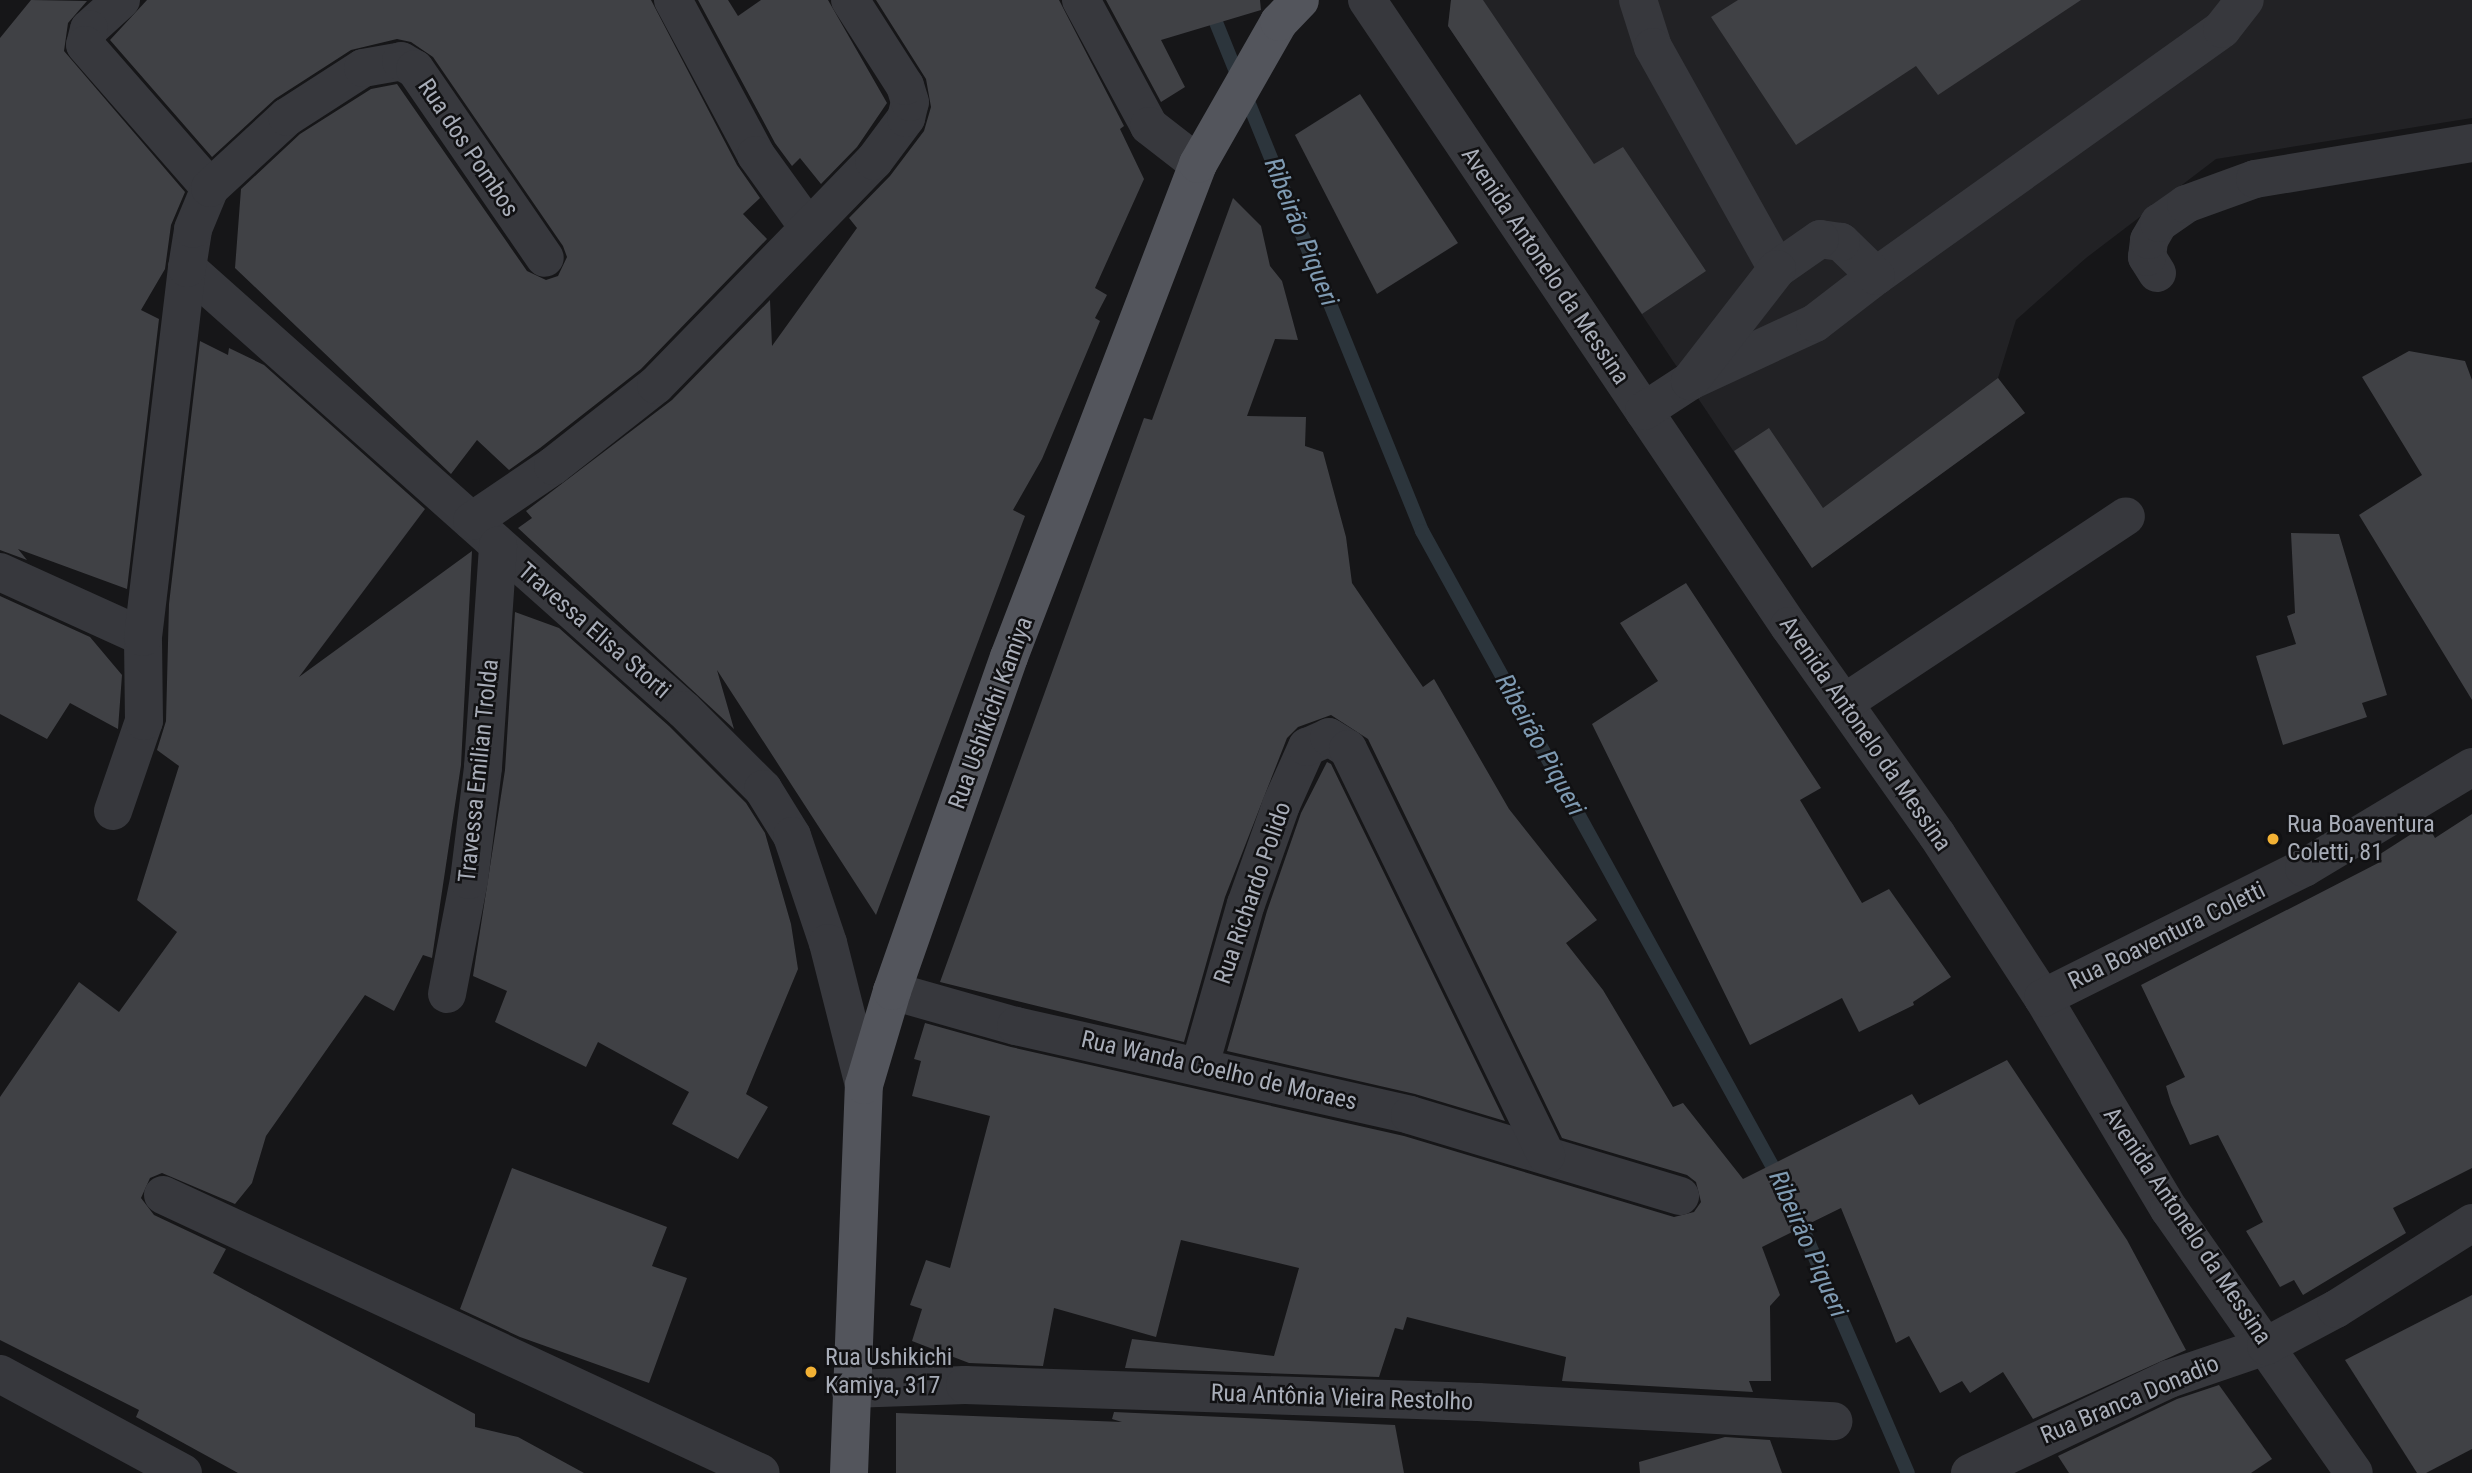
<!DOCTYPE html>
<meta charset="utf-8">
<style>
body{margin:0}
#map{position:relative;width:2472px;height:1473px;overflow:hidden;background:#161618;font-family:"Roboto Condensed",sans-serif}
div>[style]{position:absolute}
.built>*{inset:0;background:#222225}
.stream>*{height:14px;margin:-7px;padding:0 7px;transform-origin:7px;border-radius:7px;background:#2c353c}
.building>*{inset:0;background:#404145}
.minor>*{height:38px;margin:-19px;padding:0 19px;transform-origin:19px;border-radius:19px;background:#37383d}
.major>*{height:38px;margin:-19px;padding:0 19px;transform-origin:19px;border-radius:19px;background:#53555c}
.dots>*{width:19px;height:19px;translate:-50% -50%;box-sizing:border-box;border:4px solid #111113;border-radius:50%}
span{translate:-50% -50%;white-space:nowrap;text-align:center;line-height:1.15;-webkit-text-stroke:5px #111113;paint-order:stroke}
.street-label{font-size:24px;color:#a8adb8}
.poi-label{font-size:24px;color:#a8adb8}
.left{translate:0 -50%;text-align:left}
.water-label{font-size:26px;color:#7f9bb3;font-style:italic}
</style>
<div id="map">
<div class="built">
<i style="clip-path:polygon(1451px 0,2472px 0,2472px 118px,2216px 159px,2086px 258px,2016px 320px,1998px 378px,2025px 413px,1812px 568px,1448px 26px)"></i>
</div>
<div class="stream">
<i style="left:1207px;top:0;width:573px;rotate:67.96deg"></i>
<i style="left:1422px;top:531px;width:741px;rotate:61.12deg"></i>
<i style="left:1795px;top:1211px;width:285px;rotate:66.7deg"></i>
</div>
<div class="building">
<i style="clip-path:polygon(31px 0,87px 1px,68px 23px,64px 51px,185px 192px,171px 225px,165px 269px,141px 310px,159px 319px,127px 589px,18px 549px,27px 560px,0 550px,0 38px)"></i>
<i style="clip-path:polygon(147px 0,651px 0,737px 165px,760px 198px,743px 214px,767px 239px,641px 369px,540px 448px,509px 470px,477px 440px,451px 474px,235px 268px,241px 189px,300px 134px,371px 89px,397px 84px,527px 271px,546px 280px,558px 276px,567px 257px,563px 246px,433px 57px,411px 42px,397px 39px,351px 50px,275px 99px,212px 157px,110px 40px)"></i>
<i style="clip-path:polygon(698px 0,728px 0,738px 16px,761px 0,828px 0,887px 103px,857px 147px,821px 184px,800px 158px,792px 166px,775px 143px)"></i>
<i style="clip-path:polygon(876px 0,1059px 0,1124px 126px,1120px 129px,1144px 179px,1095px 288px,1107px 295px,1095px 318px,1100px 321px,1042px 459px,1013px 510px,1025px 516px,876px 915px,717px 670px,734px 729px,518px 528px,532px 518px,526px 511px,672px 400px,770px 300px,772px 346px,857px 228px,849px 218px,890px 176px,924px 131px,931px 107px,926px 79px)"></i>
<i style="clip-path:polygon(1106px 0,1260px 0,1261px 10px,1161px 40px,1185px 87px,1161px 102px)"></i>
<i style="clip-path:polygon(1451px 0,1483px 0,1594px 164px,1623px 147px,1706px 271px,1642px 314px,1448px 26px)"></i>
<i style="clip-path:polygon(1738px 0,2081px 0,1938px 95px,1916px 66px,1796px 145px,1711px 17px)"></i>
<i style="clip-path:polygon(1360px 94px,1458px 243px,1377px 294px,1295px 135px)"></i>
<i style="clip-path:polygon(1233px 198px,1261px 226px,1270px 266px,1282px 281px,1298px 340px,1275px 339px,1247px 416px,1306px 417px,1305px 446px,1323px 452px,1346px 537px,1352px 583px,1423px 687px,1434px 679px,1509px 809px,1597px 920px,1566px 943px,1603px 990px,1673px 1107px,1683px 1103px,1743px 1179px,1912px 1094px,1919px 1105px,2007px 1060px,2127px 1240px,2186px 1350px,2033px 1419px,2003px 1372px,1970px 1393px,1962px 1381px,1940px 1393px,1909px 1336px,1896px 1343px,1841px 1208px,1762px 1247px,1780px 1295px,1770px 1306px,1771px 1381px,1749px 1381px,1753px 1392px,1562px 1381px,1566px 1357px,1407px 1317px,1403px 1330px,1395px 1328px,1379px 1377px,1125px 1368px,1132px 1339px,1274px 1356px,1299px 1268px,1181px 1240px,1156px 1337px,1054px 1308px,1043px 1366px,969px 1363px,912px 1341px,922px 1309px,910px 1305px,926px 1260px,950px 1268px,990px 1116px,912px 1096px,921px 1061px,914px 1059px,925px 1023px,1011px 1047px,1404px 1136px,1674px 1217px,1694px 1212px,1701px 1202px,1696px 1182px,1687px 1175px,1562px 1138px,1368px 739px,1331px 715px,1298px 727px,1287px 738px,1225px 897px,1184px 1042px,940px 982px,1144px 418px,1152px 420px)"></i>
<i style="clip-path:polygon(200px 341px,228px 355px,229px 348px,264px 365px,425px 509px,299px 677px,472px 551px,461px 765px,432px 958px,423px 955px,394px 1011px,365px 995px,266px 1136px,252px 1183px,235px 1204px,162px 1173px,150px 1178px,141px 1198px,154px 1215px,226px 1249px,213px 1273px,475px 1414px,475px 1427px,518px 1437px,584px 1473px,238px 1473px,136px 1417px,139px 1410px,0 1340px,0 1097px,79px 982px,119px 1012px,177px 932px,137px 900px,179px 766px,157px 750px,166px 721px,169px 604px)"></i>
<i style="clip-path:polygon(2409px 351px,2465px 361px,2472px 380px,2472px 700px,2359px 515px,2422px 475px,2362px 377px)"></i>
<i style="clip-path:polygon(1998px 378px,2025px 413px,1812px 568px,1734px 451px,1769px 428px,1823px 508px)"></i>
<i style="clip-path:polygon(2291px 533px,2339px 534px,2387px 695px,2362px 703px,2367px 717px,2283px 745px,2256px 656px,2296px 644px,2287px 616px,2295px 613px)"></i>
<i style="clip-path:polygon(1686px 583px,1821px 788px,1800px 800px,1862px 903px,1889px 889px,1951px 977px,1913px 1002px,1914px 1005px,1859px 1032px,1842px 998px,1750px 1045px,1592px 724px,1658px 681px,1620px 623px)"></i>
<i style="clip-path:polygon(0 596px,90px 637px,122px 675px,118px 729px,70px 703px,47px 739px,0 714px)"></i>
<i style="clip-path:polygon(515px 612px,559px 628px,669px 726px,746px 803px,765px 833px,791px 924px,798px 969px,746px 1094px,768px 1107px,738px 1159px,672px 1124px,689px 1092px,598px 1042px,586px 1067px,495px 1022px,507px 991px,473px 976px,505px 770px)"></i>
<i style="clip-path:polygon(1327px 762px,1331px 764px,1505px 1121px,1415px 1094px,1227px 1051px,1267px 911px,1301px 813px)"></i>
<i style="clip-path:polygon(2472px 814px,2472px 1168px,2393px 1208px,2406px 1233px,2303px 1295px,2294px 1280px,2280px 1287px,2246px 1231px,2263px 1222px,2218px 1135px,2190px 1145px,2171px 1103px,2166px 1086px,2185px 1077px,2141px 985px,2382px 861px,2377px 856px,2427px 824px,2435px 838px)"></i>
<i style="clip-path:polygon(512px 1168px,667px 1227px,652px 1266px,687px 1278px,649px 1383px,520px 1337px,460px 1309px)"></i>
<i style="clip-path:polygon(2472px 1295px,2472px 1449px,2426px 1473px,2417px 1473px,2345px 1360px)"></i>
<i style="clip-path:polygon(2219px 1385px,2272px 1459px,2251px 1473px,2069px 1473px,2058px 1456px,2177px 1399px)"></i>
<i style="clip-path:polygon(1114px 1412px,1395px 1425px,1404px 1473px,896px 1473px,896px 1413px,1122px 1422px,1112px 1419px)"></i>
<i style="clip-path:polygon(1725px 1437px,1770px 1440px,1782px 1473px,1640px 1473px,1639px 1462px)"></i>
</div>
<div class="minor">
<i style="left:121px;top:0;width:43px;rotate:137.8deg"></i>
<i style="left:89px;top:29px;width:16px;rotate:104deg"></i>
<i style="left:85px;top:45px;width:190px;rotate:48.8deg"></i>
<i style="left:673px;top:0;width:176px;rotate:61.8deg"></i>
<i style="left:756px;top:155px;width:89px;rotate:54.2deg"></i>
<i style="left:1081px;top:0;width:143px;rotate:61.6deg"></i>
<i style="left:1149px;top:126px;width:62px;rotate:37.8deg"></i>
<i style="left:1367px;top:0;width:755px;rotate:56.02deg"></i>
<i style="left:1789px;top:626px;width:256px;rotate:54.7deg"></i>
<i style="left:1937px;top:835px;width:194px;rotate:57deg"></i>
<i style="left:2043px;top:998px;width:246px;rotate:59.2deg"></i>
<i style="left:2169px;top:1209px;width:322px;rotate:55deg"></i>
<i style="left:1638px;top:0;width:49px;rotate:72.3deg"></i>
<i style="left:1653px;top:47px;width:254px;rotate:60.8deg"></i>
<i style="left:187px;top:268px;width:665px;rotate:41.65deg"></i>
<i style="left:684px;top:710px;width:112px;rotate:45deg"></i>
<i style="left:763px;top:789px;width:55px;rotate:58.3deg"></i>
<i style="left:792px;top:836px;width:113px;rotate:71.4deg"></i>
<i style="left:828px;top:943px;width:146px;rotate:75.8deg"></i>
<i style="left:2157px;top:273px;width:19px;rotate:-122deg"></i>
<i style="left:2147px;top:257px;width:17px;rotate:-83deg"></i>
<i style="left:2149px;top:240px;width:20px;rotate:-60deg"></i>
<i style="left:2159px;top:223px;width:33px;rotate:-35deg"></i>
<i style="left:2186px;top:204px;width:73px;rotate:-19.9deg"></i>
<i style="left:2255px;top:179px;width:220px;rotate:-9.4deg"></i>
<i style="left:1876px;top:276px;width:425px;rotate:-35.5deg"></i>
<i style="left:2222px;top:29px;width:37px;rotate:-52deg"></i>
<i style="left:1644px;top:411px;width:55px;rotate:-33.1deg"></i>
<i style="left:1690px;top:381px;width:138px;rotate:-24.9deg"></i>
<i style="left:1815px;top:323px;width:77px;rotate:-37.6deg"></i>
<i style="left:1876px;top:276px;width:49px;rotate:-135.8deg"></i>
<i style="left:1841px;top:242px;width:21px;rotate:-172deg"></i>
<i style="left:1820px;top:239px;width:52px;rotate:145.1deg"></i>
<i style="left:1777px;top:269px;width:142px;rotate:127.8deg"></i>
<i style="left:472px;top:521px;width:98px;rotate:-34.2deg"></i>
<i style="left:553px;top:466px;width:131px;rotate:-38.2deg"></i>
<i style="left:656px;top:385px;width:313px;rotate:-45.8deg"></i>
<i style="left:874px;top:161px;width:54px;rotate:-53.3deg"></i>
<i style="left:906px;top:118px;width:16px;rotate:-76deg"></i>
<i style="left:910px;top:102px;width:17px;rotate:-107deg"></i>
<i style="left:905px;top:86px;width:102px;rotate:-122.6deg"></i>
<i style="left:0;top:572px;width:157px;rotate:24.4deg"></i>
<i style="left:1844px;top:703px;width:338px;rotate:-33.5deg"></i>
<i style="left:113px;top:811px;width:95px;rotate:-71deg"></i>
<i style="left:144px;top:721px;width:84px;rotate:-90.7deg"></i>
<i style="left:143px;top:637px;width:372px;rotate:-83.2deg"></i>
<i style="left:187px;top:268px;width:39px;rotate:-81deg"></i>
<i style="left:193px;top:229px;width:44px;rotate:-67.5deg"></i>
<i style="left:210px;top:188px;width:105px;rotate:-42.7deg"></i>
<i style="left:287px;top:117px;width:90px;rotate:-32.8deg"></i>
<i style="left:363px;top:68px;width:39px;rotate:-10deg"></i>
<i style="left:401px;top:61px;width:16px;rotate:30deg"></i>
<i style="left:415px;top:69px;width:229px;rotate:55.5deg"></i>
<i style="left:892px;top:991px;width:129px;rotate:15.8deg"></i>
<i style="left:1016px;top:1026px;width:404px;rotate:12.7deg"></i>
<i style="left:1410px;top:1115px;width:282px;rotate:16.7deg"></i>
<i style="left:447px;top:994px;width:116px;rotate:-79.1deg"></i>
<i style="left:469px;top:880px;width:114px;rotate:-82.9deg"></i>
<i style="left:483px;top:767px;width:222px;rotate:-86.1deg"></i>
<i style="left:2043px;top:998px;width:292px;rotate:-26.5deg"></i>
<i style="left:2304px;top:868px;width:196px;rotate:-31deg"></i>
<i style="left:1200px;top:1065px;width:167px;rotate:-74.1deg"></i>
<i style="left:1246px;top:904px;width:105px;rotate:-70.5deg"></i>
<i style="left:1281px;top:805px;width:64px;rotate:-65.9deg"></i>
<i style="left:1307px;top:747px;width:24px;rotate:-24deg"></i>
<i style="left:1329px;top:737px;width:22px;rotate:32deg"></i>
<i style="left:1348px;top:749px;width:452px;rotate:64deg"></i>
<i style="left:163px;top:1195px;width:659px;rotate:24.93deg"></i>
<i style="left:0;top:1374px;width:208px;rotate:28.4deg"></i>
<i style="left:850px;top:1389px;width:115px;rotate:-2deg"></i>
<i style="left:965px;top:1385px;width:513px;rotate:1.9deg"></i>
<i style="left:1478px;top:1402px;width:356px;rotate:3.1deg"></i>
<i style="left:1970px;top:1473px;width:220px;rotate:-25.3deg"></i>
<i style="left:2169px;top:1379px;width:102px;rotate:-18.8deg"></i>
<i style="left:2266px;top:1346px;width:79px;rotate:-27.9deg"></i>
<i style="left:2336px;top:1309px;width:161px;rotate:-32.3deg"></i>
</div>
<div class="major">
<i style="left:849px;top:1473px;width:388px;rotate:-87.8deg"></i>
<i style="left:864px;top:1085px;width:98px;rotate:-73.4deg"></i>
<i style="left:892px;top:991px;width:354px;rotate:-70.7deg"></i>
<i style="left:1009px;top:657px;width:528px;rotate:-69.02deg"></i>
<i style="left:1198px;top:164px;width:163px;rotate:-60.3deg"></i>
<i style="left:1279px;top:22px;width:30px;rotate:-46deg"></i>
</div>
<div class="dots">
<i style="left:2273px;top:839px;background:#f2b134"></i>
<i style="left:811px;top:1372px;background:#f2b134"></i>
</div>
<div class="street-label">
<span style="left:468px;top:148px;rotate:56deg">Rua dos Pombos</span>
<span style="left:1545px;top:266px;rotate:56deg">Avenida Antonelo da Messina</span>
<span style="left:594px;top:631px;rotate:41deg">Travessa Elisa Storti</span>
<span style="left:991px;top:713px;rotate:-70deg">Rua Ushikichi Kamiya</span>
<span style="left:1865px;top:734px;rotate:55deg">Avenida Antonelo da Messina</span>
<span style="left:479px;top:771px;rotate:-84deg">Travessa Emilian Trolda</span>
<span style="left:1253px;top:893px;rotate:-71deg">Rua Richardo Polido</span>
<span style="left:2167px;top:936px;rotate:-26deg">Rua Boaventura Coletti</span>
<span style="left:1219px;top:1071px;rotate:13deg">Rua Wanda Coelho de Moraes</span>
<span style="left:2187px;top:1226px;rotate:56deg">Avenida Antonelo da Messina</span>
<span style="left:1342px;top:1398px;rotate:2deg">Rua Antônia Vieira Restolho</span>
<span style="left:2130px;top:1400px;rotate:-23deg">Rua Branca Donadio</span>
</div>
<div class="poi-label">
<span class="left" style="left:2287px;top:839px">Rua Boaventura<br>Coletti, 81</span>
<span class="left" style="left:825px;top:1372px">Rua Ushikichi<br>Kamiya, 317</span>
</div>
<div class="water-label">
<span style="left:1301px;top:232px;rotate:68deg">Ribeirão Piqueri</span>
<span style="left:1540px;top:745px;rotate:61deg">Ribeirão Piqueri</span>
<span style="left:1808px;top:1244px;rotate:66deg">Ribeirão Piqueri</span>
</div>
</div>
